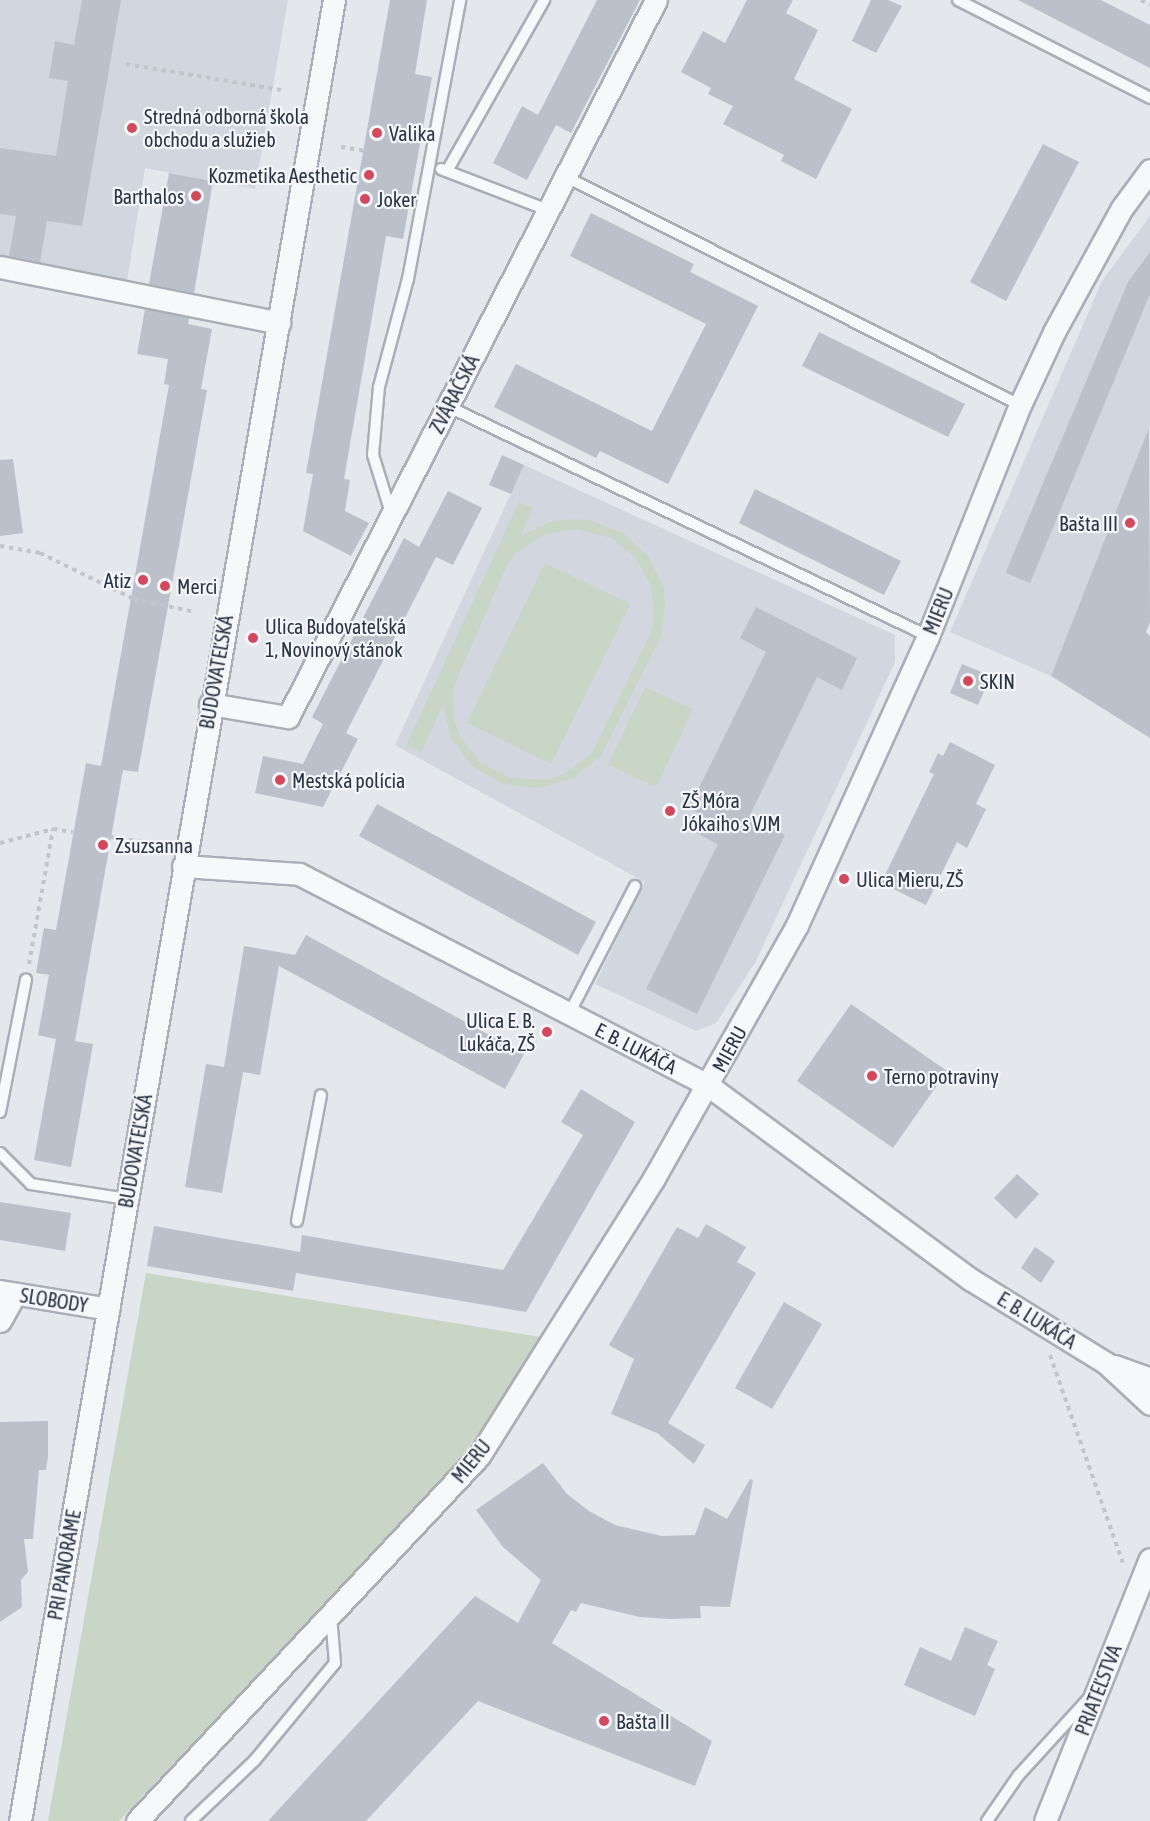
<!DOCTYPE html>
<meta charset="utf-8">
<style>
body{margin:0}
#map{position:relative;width:1150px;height:1821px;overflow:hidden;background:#e4e7ec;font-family:"Asap Condensed",sans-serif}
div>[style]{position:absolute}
.built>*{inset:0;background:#d2d6de}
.green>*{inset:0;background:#c9d6c5}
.building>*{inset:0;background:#bbc0ca}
.path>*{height:4px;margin-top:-2px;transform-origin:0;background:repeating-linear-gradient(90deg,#c2c5cb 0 4.5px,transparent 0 9px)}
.roads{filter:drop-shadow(2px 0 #a9aeb7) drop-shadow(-2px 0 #a9aeb7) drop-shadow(0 2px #a9aeb7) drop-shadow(0 -2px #a9aeb7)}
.service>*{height:10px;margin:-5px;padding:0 5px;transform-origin:5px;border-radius:5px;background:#f7f8fa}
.minor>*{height:21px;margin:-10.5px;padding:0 10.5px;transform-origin:10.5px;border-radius:10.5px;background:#f7f8fa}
.dots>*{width:16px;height:16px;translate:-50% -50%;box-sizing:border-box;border:3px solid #f4f6f9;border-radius:50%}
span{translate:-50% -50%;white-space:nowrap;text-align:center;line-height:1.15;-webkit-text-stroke:4.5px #f4f6f9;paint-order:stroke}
.poi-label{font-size:20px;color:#2b3445}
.left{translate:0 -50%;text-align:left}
.right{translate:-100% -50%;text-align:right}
.street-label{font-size:20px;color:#2b3445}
</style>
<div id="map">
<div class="built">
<i style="clip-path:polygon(0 0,288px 0,255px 189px,145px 168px,127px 281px,0 256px)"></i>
<i style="clip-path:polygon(1150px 216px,1150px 424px,1051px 676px,950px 632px,1102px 281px)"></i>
<i style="clip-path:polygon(524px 465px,895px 635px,895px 662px,756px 961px,716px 1023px,696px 1031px,595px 984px,645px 882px,395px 745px)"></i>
</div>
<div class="green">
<i style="clip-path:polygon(evenodd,519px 502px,533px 508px,521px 536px,553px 521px,572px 519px,590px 520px,623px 533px,648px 556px,663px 586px,665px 603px,661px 637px,601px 756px,573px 778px,539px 788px,503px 784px,472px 766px,451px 738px,443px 705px,421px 752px,406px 746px,519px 502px,578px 529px,611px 538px,636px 558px,651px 586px,654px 617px,651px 633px,592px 753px,564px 774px,547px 780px,511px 778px,481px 763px,460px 737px,454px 721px,453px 688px,506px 567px,516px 553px,545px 534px,578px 529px)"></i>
<i style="clip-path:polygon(545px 563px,630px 604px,551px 764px,467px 723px)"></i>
<i style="clip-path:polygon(645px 687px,693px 709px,656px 787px,608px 765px)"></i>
<i style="clip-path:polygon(146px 1273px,547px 1338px,450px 1473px,119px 1821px,48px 1821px)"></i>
</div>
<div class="building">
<i style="clip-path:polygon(82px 0,121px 0,82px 226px,47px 221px,40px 262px,9px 256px,16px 216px,0 214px,0 148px,56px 156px,68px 81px,49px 78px,55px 41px,74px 45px)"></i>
<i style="clip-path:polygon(390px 0,427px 0,415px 74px,432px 77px,403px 239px,386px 236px,344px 479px,350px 480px,345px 511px,369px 523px,351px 556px,303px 531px,313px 474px,306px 473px)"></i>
<i style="clip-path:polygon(597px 0,640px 0,571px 133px,556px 125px,527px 180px,493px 163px,522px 106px,538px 115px)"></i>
<i style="clip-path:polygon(747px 0,793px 0,786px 13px,818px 30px,794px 79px,852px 109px,816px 179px,781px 161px,784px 155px,723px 124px,733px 106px,708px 94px,711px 88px,681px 72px,703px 31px,725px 43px)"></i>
<i style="clip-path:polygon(871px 0,888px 0,902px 6px,876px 53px,852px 41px)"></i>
<i style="clip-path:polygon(1018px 0,1101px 0,1150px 25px,1150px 68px)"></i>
<i style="clip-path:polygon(1043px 144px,1079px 162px,1006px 301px,970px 282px)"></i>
<i style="clip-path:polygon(169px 173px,213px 181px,194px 293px,149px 284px)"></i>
<i style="clip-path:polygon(591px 213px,694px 264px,690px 272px,758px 306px,668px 484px,600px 451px,596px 458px,494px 407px,516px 364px,652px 431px,706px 324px,570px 256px)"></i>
<i style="clip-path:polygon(1150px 252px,1150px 294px,1030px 583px,1006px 573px,1012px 557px,1128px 282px)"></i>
<i style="clip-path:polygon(145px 309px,189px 318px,188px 324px,212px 329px,201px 389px,207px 390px,138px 772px,123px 770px,75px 1041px,93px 1044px,71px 1167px,34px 1160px,56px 1039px,38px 1035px,49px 975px,36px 973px,44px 928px,56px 930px,86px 763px,101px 766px,169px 385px,164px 384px,168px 359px,137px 354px)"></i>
<i style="clip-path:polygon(819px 332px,965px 404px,948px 437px,802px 366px)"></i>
<i style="clip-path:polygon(1149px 427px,1150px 622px,1146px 632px,1150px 636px,1150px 738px,1051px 676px)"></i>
<i style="clip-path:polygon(502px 455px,524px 465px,511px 494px,489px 485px)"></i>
<i style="clip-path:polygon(13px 459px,23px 533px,0 536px,0 460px)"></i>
<i style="clip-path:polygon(755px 489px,901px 561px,884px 595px,739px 523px)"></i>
<i style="clip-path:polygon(448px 491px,482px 508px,453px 565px,436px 557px,346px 733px,358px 739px,323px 807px,255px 793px,263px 756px,303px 764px,323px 724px,312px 717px,404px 538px,419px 547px)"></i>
<i style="clip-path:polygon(756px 607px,857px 658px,842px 690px,817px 677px,749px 817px,785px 835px,697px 1014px,646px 989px,718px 844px,696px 833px,704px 816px,689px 808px,766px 652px,740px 638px)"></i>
<i style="clip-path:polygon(962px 664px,991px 676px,978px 705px,950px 693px)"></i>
<i style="clip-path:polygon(950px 742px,995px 765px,976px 804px,986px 809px,967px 848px,957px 842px,926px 905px,881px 883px,934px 774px,929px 772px,938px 753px,943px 756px)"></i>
<i style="clip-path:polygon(377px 804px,596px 922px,578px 955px,359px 836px)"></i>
<i style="clip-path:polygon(306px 935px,524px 1054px,505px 1089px,279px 966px,260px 1075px,243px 1072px,222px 1193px,185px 1187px,206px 1064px,224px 1067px,244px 946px,295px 955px)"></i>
<i style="clip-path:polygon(851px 1004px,947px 1071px,893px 1148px,797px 1081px)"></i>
<i style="clip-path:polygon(581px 1089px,635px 1122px,526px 1312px,296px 1273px,293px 1291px,147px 1266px,154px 1226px,300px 1252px,302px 1235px,503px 1270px,583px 1135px,561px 1122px)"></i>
<i style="clip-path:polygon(1017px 1174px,1039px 1194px,1016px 1219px,994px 1198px)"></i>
<i style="clip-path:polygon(0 1202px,71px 1213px,65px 1251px,0 1240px)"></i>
<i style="clip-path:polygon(706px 1224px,746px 1247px,737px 1262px,756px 1273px,668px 1423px,705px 1445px,694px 1464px,657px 1433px,611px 1414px,634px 1359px,609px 1345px,677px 1227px,698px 1238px)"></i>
<i style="clip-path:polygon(1035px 1247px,1055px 1261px,1041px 1283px,1021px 1268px)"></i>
<i style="clip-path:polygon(784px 1302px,822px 1324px,772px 1409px,735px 1388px)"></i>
<i style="clip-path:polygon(48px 1421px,48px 1457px,46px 1470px,39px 1470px,33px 1539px,24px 1539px,28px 1572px,21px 1580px,22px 1607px,0 1622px,0 1422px)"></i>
<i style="clip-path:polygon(543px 1463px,567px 1494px,589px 1511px,615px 1525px,662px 1536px,695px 1535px,705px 1507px,727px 1519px,750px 1479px,753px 1480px,730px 1607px,700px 1606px,701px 1618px,669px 1619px,640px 1617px,581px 1603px,576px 1612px,571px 1610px,552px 1643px,712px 1741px,695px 1786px,478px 1701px,366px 1821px,268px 1821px,475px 1596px,518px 1623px,541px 1580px,503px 1547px,476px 1510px)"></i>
<i style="clip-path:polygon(965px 1627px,998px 1641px,987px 1665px,995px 1669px,975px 1716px,904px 1685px,920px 1647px,951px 1661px)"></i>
</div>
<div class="path">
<i style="left:1141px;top:0;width:10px;rotate:29deg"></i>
<i style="left:126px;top:64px;width:157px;rotate:9.5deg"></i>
<i style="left:341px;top:147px;width:25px;rotate:9deg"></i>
<i style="left:0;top:546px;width:41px;rotate:9.9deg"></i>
<i style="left:40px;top:553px;width:105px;rotate:26.1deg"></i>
<i style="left:134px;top:599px;width:62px;rotate:12deg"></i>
<i style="left:111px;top:837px;width:36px;rotate:9deg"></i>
<i style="left:0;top:843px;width:55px;rotate:-14.8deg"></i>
<i style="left:53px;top:829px;width:20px;rotate:9deg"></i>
<i style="left:29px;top:964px;width:137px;rotate:-79.9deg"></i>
<i style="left:1050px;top:1355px;width:220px;rotate:70.7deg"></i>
</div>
<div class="roads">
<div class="service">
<i style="left:958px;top:0;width:216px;rotate:27deg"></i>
<i style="left:441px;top:169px;width:115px;rotate:21deg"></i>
<i style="left:447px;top:171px;width:197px;rotate:-60.4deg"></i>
<i style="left:566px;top:177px;width:508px;rotate:26.67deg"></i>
<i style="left:447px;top:406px;width:533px;rotate:25.56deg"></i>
<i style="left:391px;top:513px;width:61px;rotate:-107.2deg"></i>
<i style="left:373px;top:455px;width:68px;rotate:-85deg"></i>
<i style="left:379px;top:387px;width:112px;rotate:-75deg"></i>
<i style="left:408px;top:279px;width:284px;rotate:-79.4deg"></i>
<i style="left:569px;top:1014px;width:144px;rotate:-62.7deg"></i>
<i style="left:0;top:1112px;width:135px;rotate:-78.9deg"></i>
<i style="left:0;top:1153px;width:44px;rotate:45deg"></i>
<i style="left:31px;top:1184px;width:97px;rotate:8.9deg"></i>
<i style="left:297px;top:1221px;width:128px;rotate:-79.2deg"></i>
<i style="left:191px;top:1821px;width:88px;rotate:-43.6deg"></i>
<i style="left:255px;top:1760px;width:126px;rotate:-50.5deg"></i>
<i style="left:335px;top:1663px;width:47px;rotate:-94.9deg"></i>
<i style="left:987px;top:1821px;width:55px;rotate:-55.4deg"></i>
<i style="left:1018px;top:1776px;width:105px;rotate:-47.7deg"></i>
</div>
<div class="minor">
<i style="left:0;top:267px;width:285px;rotate:11.3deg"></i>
<i style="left:210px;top:704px;width:79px;rotate:9.5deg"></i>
<i style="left:288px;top:717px;width:806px;rotate:-62.83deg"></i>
<i style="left:183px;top:866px;width:116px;rotate:3.9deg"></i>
<i style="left:299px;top:874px;width:462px;rotate:27.3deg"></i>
<i style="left:709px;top:1086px;width:325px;rotate:36.5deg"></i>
<i style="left:970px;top:1279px;width:160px;rotate:31.7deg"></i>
<i style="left:1106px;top:1363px;width:60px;rotate:43deg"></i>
<i style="left:0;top:1291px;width:110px;rotate:9.4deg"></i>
<i style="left:0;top:1321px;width:31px;rotate:-61deg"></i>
<i style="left:1115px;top:1366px;width:37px;rotate:20deg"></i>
<i style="left:20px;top:1821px;width:1848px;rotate:-80.22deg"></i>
<i style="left:137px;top:1821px;width:500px;rotate:-46.86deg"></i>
<i style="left:479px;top:1456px;width:328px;rotate:-57.8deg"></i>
<i style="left:654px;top:1178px;width:291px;rotate:-60.5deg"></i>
<i style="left:797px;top:925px;width:317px;rotate:-65.6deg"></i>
<i style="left:928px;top:636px;width:249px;rotate:-68.3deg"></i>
<i style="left:1020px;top:405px;width:81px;rotate:-65deg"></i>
<i style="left:1054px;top:332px;width:141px;rotate:-61.3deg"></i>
<i style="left:1122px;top:208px;width:47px;rotate:-53.6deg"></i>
<i style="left:1045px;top:1821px;width:282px;rotate:-68.2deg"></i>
</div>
</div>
<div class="dots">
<i style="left:132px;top:128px;background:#d1495b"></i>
<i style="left:377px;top:133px;background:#d1495b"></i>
<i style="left:369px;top:175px;background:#d1495b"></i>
<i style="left:196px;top:196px;background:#d1495b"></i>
<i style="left:365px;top:199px;background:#d1495b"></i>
<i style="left:1130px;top:523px;background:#d1495b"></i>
<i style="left:143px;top:580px;background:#d1495b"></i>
<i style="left:165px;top:586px;background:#d1495b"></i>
<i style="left:253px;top:638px;background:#d1495b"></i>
<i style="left:968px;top:681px;background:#d1495b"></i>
<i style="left:280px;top:780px;background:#d1495b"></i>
<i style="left:670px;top:811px;background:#d1495b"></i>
<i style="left:103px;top:845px;background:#d1495b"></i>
<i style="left:844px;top:879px;background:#d1495b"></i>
<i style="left:547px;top:1032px;background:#d1495b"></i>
<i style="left:872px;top:1076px;background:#d1495b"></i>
<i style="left:604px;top:1721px;background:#d1495b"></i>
</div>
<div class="poi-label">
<span class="left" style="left:144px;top:128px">Stredná odborná škola<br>obchodu a služieb</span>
<span class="left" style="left:389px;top:133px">Valika</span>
<span class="right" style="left:357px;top:175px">Kozmetika Aesthetic</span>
<span class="right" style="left:184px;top:196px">Barthalos</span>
<span class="left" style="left:377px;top:199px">Joker</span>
<span class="right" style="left:1118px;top:523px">Bašta III</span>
<span class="right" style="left:131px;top:580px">Atiz</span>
<span class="left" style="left:177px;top:586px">Merci</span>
<span class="left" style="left:265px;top:638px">Ulica Budovateľská<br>1, Novinový stánok</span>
<span class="left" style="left:980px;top:681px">SKIN</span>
<span class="left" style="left:292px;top:780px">Mestská polícia</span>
<span class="left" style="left:682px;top:812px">ZŠ Móra<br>Jókaiho s VJM</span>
<span class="left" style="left:115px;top:845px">Zsuzsanna</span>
<span class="left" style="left:856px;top:879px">Ulica Mieru, ZŠ</span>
<span class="right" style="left:535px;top:1032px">Ulica E. B.<br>Lukáča, ZŠ</span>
<span class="left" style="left:884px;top:1076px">Terno potraviny</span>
<span class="left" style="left:616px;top:1721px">Bašta II</span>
</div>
<div class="street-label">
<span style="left:454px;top:394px;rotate:-63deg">ZVÁRAČSKÁ</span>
<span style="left:938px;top:611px;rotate:-68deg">MIERU</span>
<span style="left:216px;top:672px;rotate:-80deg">BUDOVATEĽSKÁ</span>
<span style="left:636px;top:1048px;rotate:27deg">E. B. LUKÁČA</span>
<span style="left:729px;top:1049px;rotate:-61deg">MIERU</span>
<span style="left:135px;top:1151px;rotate:-80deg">BUDOVATEĽSKÁ</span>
<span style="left:54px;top:1300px;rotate:9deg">SLOBODY</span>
<span style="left:1037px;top:1320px;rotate:32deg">E. B. LUKÁČA</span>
<span style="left:471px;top:1461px;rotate:-51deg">MIERU</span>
<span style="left:64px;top:1565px;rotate:-80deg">PRI PANORÁME</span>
<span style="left:1098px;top:1690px;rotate:-69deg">PRIATEĽSTVA</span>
</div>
</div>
